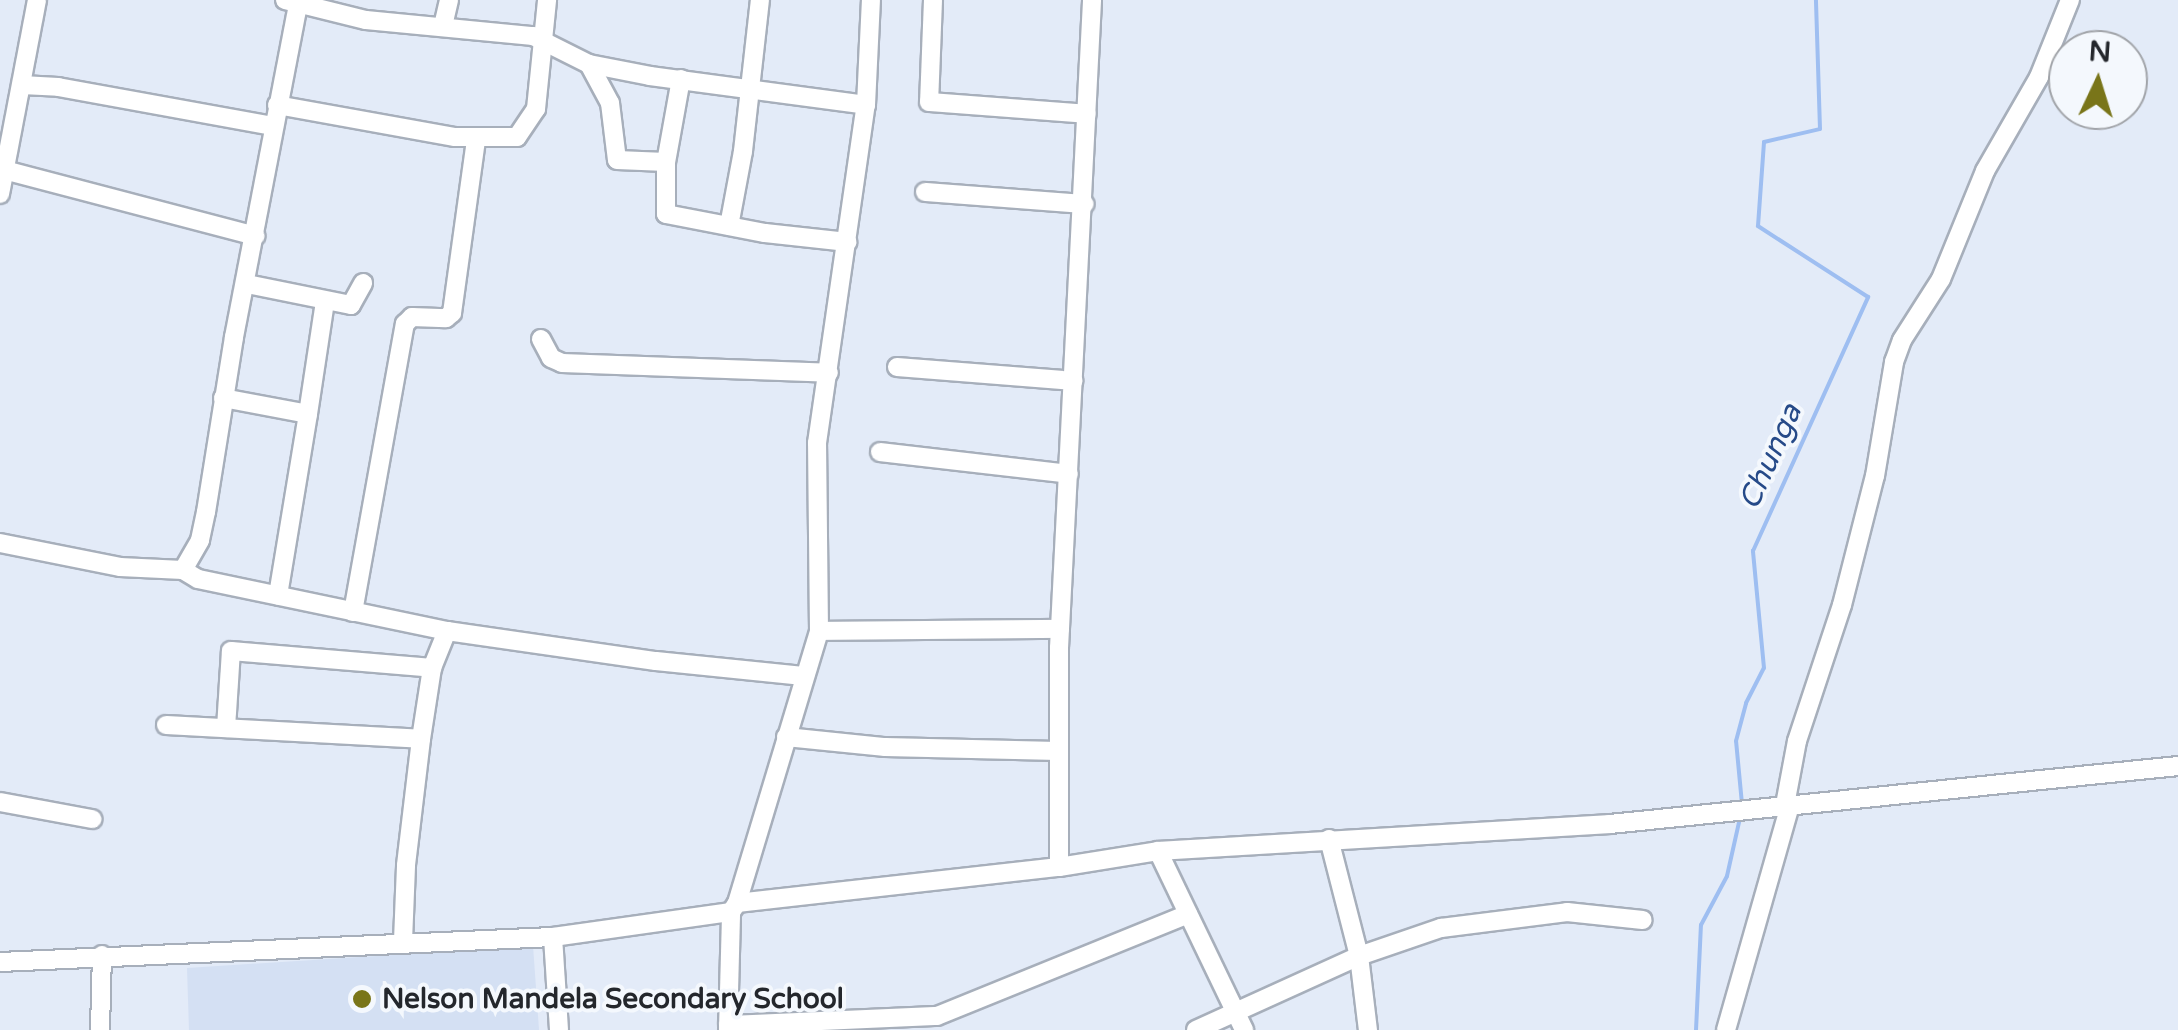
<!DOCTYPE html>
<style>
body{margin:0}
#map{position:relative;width:2178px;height:1030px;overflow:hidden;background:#e3ebf8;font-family:"Varela Round",sans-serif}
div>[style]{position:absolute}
.built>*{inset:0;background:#d4e0f3}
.stream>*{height:4px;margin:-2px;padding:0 2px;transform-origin:2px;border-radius:2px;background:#9ebef1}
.roads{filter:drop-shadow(2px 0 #a7afbb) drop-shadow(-2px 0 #a7afbb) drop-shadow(0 2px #a7afbb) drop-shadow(0 -2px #a7afbb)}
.minor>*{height:18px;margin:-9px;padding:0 9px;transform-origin:9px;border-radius:9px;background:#fff}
.dots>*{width:28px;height:28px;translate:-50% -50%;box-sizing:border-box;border:5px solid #f4f8fd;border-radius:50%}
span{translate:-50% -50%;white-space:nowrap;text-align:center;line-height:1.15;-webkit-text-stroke:8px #f4f8fd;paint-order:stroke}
.poi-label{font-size:28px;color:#24272c;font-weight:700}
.left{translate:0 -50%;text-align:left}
.water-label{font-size:30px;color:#264a88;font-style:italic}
.north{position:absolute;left:2048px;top:30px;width:100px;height:100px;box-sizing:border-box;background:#f4f8fd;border:2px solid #a1a4a9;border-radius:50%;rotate:4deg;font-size:28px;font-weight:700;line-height:40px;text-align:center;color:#24272c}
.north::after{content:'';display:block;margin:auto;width:35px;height:45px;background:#797519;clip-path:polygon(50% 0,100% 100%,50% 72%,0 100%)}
</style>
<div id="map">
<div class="built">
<i style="clip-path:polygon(533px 946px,539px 1030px,189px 1030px,187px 968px)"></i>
</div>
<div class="stream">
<i style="left:1742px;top:804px;width:63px;rotate:-95.4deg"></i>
<i style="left:1736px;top:741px;width:39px;rotate:-75deg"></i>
<i style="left:1746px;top:703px;width:39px;rotate:-63deg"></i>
<i style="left:1764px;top:668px;width:118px;rotate:-95.4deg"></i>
<i style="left:1753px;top:551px;width:279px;rotate:-65.6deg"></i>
<i style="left:1868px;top:297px;width:131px;rotate:-147.2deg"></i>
<i style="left:1758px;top:226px;width:84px;rotate:-85.9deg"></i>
<i style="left:1764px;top:142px;width:57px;rotate:-13.1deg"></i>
<i style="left:1820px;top:129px;width:129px;rotate:-91.8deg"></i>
<i style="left:1696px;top:1030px;width:105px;rotate:-87.3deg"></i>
<i style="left:1701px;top:925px;width:55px;rotate:-62deg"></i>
<i style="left:1727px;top:876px;width:59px;rotate:-77.4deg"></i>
</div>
<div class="roads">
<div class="minor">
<i style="left:285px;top:0;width:83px;rotate:13.9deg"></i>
<i style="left:366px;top:20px;width:168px;rotate:5.5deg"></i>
<i style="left:533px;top:36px;width:63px;rotate:26.6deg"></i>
<i style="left:589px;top:64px;width:62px;rotate:11.1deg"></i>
<i style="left:650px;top:76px;width:218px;rotate:7.6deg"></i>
<i style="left:933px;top:0;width:102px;rotate:92.2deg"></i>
<i style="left:929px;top:102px;width:158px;rotate:4.3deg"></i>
<i style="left:443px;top:26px;width:27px;rotate:-77deg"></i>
<i style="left:589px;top:64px;width:44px;rotate:61.7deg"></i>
<i style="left:610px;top:103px;width:57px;rotate:83deg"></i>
<i style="left:617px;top:160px;width:49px;rotate:2.3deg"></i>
<i style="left:681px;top:79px;width:84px;rotate:100.2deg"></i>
<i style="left:666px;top:162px;width:52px;rotate:90deg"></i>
<i style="left:666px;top:214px;width:101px;rotate:10.9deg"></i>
<i style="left:765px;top:233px;width:83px;rotate:6.2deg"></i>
<i style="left:22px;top:85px;width:36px;rotate:3deg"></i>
<i style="left:58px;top:87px;width:219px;rotate:10.3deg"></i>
<i style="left:277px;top:105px;width:181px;rotate:10.2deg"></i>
<i style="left:455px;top:137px;width:62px"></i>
<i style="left:517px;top:137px;width:34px;rotate:-56deg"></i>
<i style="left:536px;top:109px;width:110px;rotate:-84.2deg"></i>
<i style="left:4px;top:170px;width:260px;rotate:14.7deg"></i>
<i style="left:925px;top:192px;width:160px;rotate:4.3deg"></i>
<i style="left:0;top:194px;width:197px;rotate:-79.2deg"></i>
<i style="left:729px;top:226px;width:76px;rotate:-79.4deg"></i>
<i style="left:743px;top:151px;width:152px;rotate:-83.6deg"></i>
<i style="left:247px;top:284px;width:106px;rotate:11.4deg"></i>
<i style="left:351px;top:305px;width:25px;rotate:-61deg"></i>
<i style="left:541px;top:339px;width:21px;rotate:62deg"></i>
<i style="left:551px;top:358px;width:12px;rotate:24deg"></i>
<i style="left:562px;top:363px;width:267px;rotate:2.1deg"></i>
<i style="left:897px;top:367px;width:177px;rotate:4.5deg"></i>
<i style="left:223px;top:398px;width:86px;rotate:10.7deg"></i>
<i style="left:308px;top:414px;width:184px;rotate:99.4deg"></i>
<i style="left:308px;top:414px;width:114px;rotate:-81.4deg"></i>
<i style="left:880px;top:452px;width:190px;rotate:6.6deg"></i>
<i style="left:0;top:543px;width:122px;rotate:11.3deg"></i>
<i style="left:120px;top:567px;width:63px;rotate:2.7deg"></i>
<i style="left:183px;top:570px;width:17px;rotate:31deg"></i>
<i style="left:198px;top:579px;width:254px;rotate:11.8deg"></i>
<i style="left:447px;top:631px;width:211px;rotate:8.2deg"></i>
<i style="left:656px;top:661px;width:148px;rotate:5.8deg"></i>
<i style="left:183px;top:570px;width:34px;rotate:-60deg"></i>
<i style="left:200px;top:540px;width:29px;rotate:-78deg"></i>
<i style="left:206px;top:512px;width:177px;rotate:-80.9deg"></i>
<i style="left:234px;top:337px;width:343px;rotate:-79.1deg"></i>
<i style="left:353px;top:612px;width:293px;rotate:-79.8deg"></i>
<i style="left:405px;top:324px;width:10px;rotate:-45deg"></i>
<i style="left:412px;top:317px;width:34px;rotate:2deg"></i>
<i style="left:446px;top:318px;width:8px;rotate:-40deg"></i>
<i style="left:452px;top:313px;width:176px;rotate:-82.1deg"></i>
<i style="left:819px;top:631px;width:241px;rotate:-0.5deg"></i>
<i style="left:166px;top:725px;width:255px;rotate:3.1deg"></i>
<i style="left:226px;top:728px;width:77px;rotate:-86.3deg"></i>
<i style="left:231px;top:651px;width:202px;rotate:4.8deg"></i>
<i style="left:786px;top:737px;width:100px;rotate:5.8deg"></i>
<i style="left:885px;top:747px;width:173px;rotate:1.3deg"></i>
<i style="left:0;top:802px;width:94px;rotate:10.5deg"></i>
<i style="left:1785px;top:805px;width:65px;rotate:-79.4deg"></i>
<i style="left:1797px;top:741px;width:143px;rotate:-71.7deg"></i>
<i style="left:1842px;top:605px;width:133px;rotate:-75.7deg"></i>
<i style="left:1875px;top:476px;width:116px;rotate:-80.5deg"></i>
<i style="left:1894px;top:362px;width:23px;rotate:-70deg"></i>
<i style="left:1902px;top:340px;width:72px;rotate:-57.4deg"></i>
<i style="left:1941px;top:279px;width:117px;rotate:-67.8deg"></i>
<i style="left:1985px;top:171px;width:108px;rotate:-60.1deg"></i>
<i style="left:2039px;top:77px;width:83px;rotate:-68.1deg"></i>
<i style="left:1329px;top:839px;width:121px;rotate:75.6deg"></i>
<i style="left:1359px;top:956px;width:75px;rotate:83.1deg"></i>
<i style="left:1158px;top:851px;width:199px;rotate:64.3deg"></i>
<i style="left:1059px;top:867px;width:219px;rotate:-90deg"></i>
<i style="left:1059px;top:648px;width:649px;rotate:-87.08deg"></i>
<i style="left:737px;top:903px;width:284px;rotate:-73.2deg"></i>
<i style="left:819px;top:631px;width:188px;rotate:-90.6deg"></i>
<i style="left:817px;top:443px;width:342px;rotate:-81.8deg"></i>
<i style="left:866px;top:105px;width:105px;rotate:-87.3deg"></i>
<i style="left:553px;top:937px;width:93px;rotate:86.3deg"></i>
<i style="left:403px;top:941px;width:76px;rotate:-87.7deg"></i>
<i style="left:406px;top:865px;width:127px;rotate:-83.2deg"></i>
<i style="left:421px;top:739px;width:72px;rotate:-81.2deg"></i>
<i style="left:432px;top:668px;width:40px;rotate:-68deg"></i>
<i style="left:0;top:962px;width:554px;rotate:-2.59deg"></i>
<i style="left:553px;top:937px;width:180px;rotate:-8deg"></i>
<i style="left:731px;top:912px;width:11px;rotate:-56deg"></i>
<i style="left:737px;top:903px;width:324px;rotate:-6.4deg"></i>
<i style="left:1059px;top:867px;width:100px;rotate:-9.2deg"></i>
<i style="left:1158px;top:851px;width:453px;rotate:-3.4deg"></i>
<i style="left:1610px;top:824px;width:571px;rotate:-5.83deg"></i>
<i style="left:728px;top:1025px;width:209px;rotate:-2.5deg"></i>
<i style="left:937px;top:1016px;width:271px;rotate:-22.1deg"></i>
<i style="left:100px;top:1030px;width:75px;rotate:-88.5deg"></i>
<i style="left:728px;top:1030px;width:118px;rotate:-88.5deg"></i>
<i style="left:1196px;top:1030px;width:179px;rotate:-24.4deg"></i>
<i style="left:1359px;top:956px;width:87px;rotate:-18.9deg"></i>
<i style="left:1441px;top:928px;width:127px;rotate:-7.2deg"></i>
<i style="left:1567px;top:912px;width:76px;rotate:6deg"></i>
<i style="left:1726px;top:1030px;width:234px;rotate:-74.1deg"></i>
</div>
</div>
<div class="dots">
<i style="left:362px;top:999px;background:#797519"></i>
</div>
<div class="poi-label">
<span class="left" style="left:382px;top:999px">Nelson Mandela Secondary School</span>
</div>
<div class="water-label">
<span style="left:1771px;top:457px;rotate:-66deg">Chunga</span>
</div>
<div class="north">N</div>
</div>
